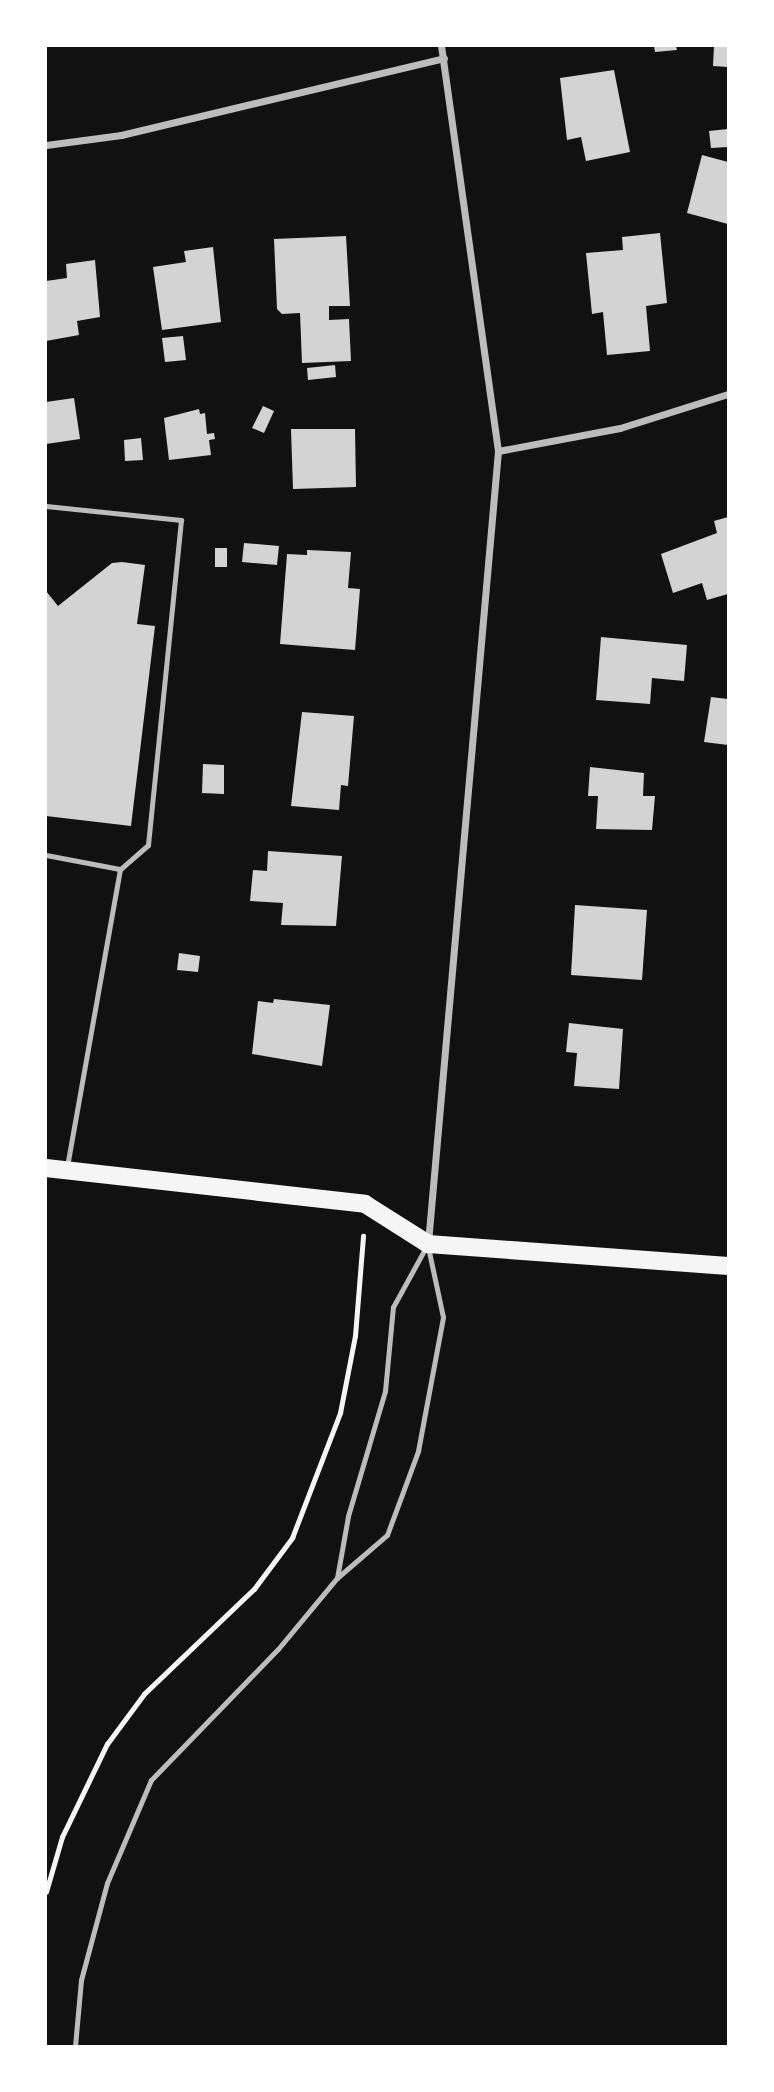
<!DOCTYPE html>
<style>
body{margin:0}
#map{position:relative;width:774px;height:2092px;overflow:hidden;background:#111;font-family:"IBM Plex Serif",serif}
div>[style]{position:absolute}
.building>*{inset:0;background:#d3d3d3}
.path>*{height:4.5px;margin:-2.25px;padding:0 2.25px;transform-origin:2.25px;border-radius:2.25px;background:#f5f5f5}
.service>*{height:5px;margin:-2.5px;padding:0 2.5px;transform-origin:2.5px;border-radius:2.5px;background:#bcbcbc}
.minor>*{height:7px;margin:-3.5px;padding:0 3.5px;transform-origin:3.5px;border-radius:3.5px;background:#bcbcbc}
.primary>*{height:18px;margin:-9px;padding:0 9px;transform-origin:9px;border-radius:9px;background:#f5f5f5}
span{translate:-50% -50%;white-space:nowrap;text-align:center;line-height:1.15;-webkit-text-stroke:5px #fff;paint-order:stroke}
.frame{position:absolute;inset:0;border:47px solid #fff;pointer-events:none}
</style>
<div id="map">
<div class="building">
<i style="clip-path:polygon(654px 46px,676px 46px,677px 50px,655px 52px)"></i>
<i style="clip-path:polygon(714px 46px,728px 46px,728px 67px,713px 66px)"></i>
<i style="clip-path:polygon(614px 70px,630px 152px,586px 161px,581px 137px,567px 140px,560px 78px)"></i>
<i style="clip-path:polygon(728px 129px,728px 147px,711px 148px,709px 131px)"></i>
<i style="clip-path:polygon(702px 155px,728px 162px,728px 224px,687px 213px)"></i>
<i style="clip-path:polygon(660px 233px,667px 303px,646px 306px,650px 351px,607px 355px,603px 312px,592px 314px,586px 253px,623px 250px,622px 237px)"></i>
<i style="clip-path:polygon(346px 236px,350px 306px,329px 306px,329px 320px,349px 319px,351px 361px,302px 363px,300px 313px,282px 314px,277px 309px,274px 239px)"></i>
<i style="clip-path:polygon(213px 247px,221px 322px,162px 330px,153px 267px,186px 262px,184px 251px)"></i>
<i style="clip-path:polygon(95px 260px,100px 317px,77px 321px,79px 335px,46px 341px,46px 281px,67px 278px,66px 264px)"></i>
<i style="clip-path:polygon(183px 336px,186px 360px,165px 362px,162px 338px)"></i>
<i style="clip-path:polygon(335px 365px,336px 377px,308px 380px,307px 368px)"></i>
<i style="clip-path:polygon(74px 398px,80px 439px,46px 444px,46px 402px)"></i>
<i style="clip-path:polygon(263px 406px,274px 411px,264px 433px,252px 428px)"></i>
<i style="clip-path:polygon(199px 409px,200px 414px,205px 413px,207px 434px,214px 433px,215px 439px,209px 440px,211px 455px,169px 460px,164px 418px)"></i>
<i style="clip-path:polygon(291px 429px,355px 429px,356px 487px,293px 489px)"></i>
<i style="clip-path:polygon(141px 438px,143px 460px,125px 461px,124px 440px)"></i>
<i style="clip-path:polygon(728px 517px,728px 594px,707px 600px,702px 583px,673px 593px,661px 554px,717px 533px,714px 521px)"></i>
<i style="clip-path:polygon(244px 543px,279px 546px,277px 565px,242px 562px)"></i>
<i style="clip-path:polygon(215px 548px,227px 548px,227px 567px,215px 567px)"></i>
<i style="clip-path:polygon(307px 550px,351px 552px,348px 588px,360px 589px,355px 650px,280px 644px,287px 554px,307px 555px)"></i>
<i style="clip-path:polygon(122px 562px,145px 565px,137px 624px,155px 626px,131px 826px,46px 816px,46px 591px,58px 606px,112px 563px)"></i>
<i style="clip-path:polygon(601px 637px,687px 645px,684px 681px,652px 678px,650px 704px,596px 700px)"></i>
<i style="clip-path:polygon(711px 697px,728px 699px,728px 745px,704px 742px)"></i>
<i style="clip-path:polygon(302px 712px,354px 716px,348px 786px,341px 785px,339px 810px,291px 806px)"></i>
<i style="clip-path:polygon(203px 764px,224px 765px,224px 794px,202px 793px)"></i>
<i style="clip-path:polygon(590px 767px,644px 773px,643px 796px,655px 796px,652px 830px,596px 829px,598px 796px,588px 796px)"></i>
<i style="clip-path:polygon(268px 851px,342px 856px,336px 926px,281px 925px,283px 903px,250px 901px,253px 870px,267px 871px)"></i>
<i style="clip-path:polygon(575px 905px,647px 910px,642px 980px,571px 975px)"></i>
<i style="clip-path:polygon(179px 953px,200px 956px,198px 972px,177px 970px)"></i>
<i style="clip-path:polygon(274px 999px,330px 1005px,322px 1066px,252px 1054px,258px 1001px,273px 1003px)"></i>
<i style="clip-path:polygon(569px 1023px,623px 1029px,619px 1089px,574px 1086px,577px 1053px,566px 1052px)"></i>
</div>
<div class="path">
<i style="left:46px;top:1892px;width:57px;rotate:-73.8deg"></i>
<i style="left:62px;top:1837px;width:103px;rotate:-64.2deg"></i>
<i style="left:107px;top:1744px;width:62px;rotate:-53.5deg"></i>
<i style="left:144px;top:1694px;width:152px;rotate:-43.7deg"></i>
<i style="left:254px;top:1589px;width:64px;rotate:-53.3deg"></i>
<i style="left:292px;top:1538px;width:134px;rotate:-69deg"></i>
<i style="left:340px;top:1413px;width:78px;rotate:-79deg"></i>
<i style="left:355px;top:1336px;width:100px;rotate:-85.4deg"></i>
</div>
<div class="service">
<i style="left:46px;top:506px;width:136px;rotate:5.9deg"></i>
<i style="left:181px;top:520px;width:327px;rotate:95.8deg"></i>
<i style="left:148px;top:845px;width:37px;rotate:139deg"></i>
<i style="left:46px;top:855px;width:75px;rotate:10.7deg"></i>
<i style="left:120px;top:869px;width:304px;rotate:100.1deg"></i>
<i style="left:337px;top:1578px;width:63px;rotate:-79.9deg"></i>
<i style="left:348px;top:1516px;width:130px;rotate:-73.5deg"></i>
<i style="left:385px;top:1391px;width:84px;rotate:-84.6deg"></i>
<i style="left:393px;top:1307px;width:68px;rotate:-61.2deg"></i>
<i style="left:75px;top:2046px;width:66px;rotate:-84.8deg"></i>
<i style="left:81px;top:1980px;width:100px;rotate:-75deg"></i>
<i style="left:107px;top:1883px;width:112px;rotate:-66.9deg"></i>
<i style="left:151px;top:1780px;width:182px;rotate:-45.9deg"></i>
<i style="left:278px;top:1649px;width:92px;rotate:-50.3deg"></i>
<i style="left:337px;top:1578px;width:66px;rotate:-40.7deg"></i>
<i style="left:387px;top:1535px;width:90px;rotate:-69.7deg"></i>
<i style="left:418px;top:1451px;width:136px;rotate:-79.4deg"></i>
<i style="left:443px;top:1317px;width:72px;rotate:-102.1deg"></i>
</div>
<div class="minor">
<i style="left:46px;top:145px;width:76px;rotate:-7.6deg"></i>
<i style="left:121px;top:135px;width:332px;rotate:-13.4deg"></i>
<i style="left:498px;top:451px;width:124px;rotate:-10.7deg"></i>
<i style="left:620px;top:428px;width:113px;rotate:-17.5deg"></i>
<i style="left:428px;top:1243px;width:795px;rotate:-84.95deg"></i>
<i style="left:498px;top:451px;width:409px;rotate:-98deg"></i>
</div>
<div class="primary">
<i style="left:46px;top:1168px;width:321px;rotate:6.4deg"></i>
<i style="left:365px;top:1204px;width:75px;rotate:32.4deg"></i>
<i style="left:428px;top:1244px;width:301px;rotate:4.2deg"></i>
</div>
<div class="frame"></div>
</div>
